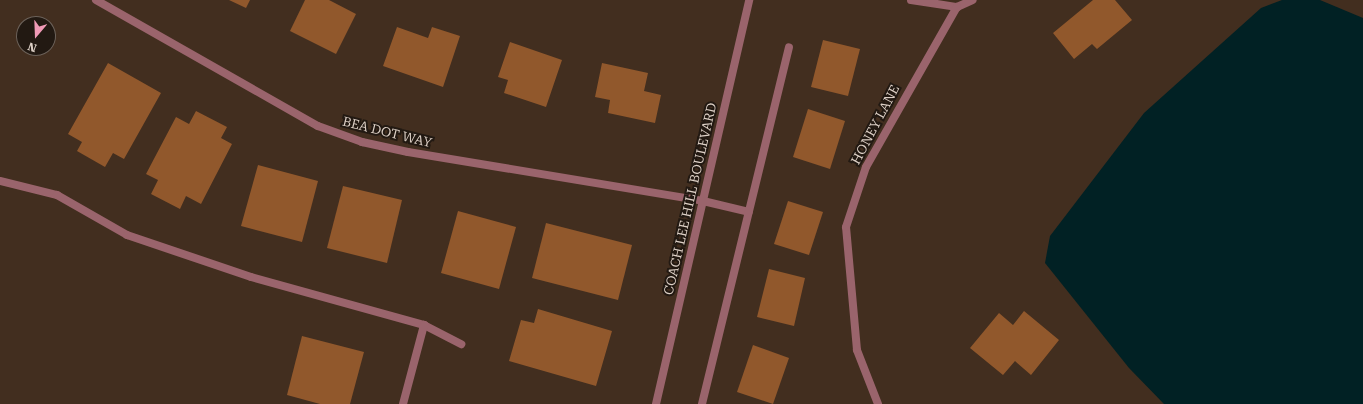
<!DOCTYPE html>
<style>
body{margin:0}
#map{position:relative;width:1363px;height:404px;overflow:hidden;background:#422e1f;font-family:"Roboto Serif",serif}
div>[style]{position:absolute}
.water>*{inset:0;background:#012124}
.building>*{inset:0;background:#91582c}
.service>*{height:8px;margin:-4px;padding:0 4px;transform-origin:4px;border-radius:4px;background:#9a646c}
.minor>*{height:8px;margin:-4px;padding:0 4px;transform-origin:4px;border-radius:4px;background:#9a646c}
.tertiary>*{height:8px;margin:-4px;padding:0 4px;transform-origin:4px;border-radius:4px;background:#9a646c}
span{translate:-50% -50%;white-space:nowrap;text-align:center;line-height:1.15;-webkit-text-stroke:4px #221912;paint-order:stroke}
.street-label{font-size:13px;color:#dccfc5}
.north{position:absolute;left:16px;top:16px;width:40px;height:40px;box-sizing:border-box;background:#221912;border:1px solid #6c625a;border-radius:50%;rotate:199deg;font-size:11px;font-weight:700;line-height:16px;text-align:center;color:#dccfc5}
.north::after{content:'';display:block;margin:auto;width:14px;height:18px;background:#f09ab6;clip-path:polygon(50% 0,100% 100%,50% 72%,0 100%)}
</style>
<div id="map">
<div class="water">
<i style="clip-path:polygon(1282px 0,1320px 0,1363px 18px,1363px 404px,1164px 404px,1129px 368px,1045px 263px,1050px 236px,1144px 113px,1261px 8px)"></i>
</div>
<div class="building">
<i style="clip-path:polygon(229px 0,250px 0,246px 8px)"></i>
<i style="clip-path:polygon(305px 0,329px 0,356px 14px,336px 54px,290px 31px)"></i>
<i style="clip-path:polygon(1093px 0,1115px 0,1132px 20px,1097px 49px,1092px 44px,1074px 59px,1053px 33px)"></i>
<i style="clip-path:polygon(397px 27px,428px 38px,432px 27px,460px 36px,443px 87px,383px 66px)"></i>
<i style="clip-path:polygon(823px 40px,860px 49px,848px 96px,811px 87px)"></i>
<i style="clip-path:polygon(510px 42px,562px 60px,546px 107px,504px 93px,508px 80px,498px 77px)"></i>
<i style="clip-path:polygon(108px 63px,161px 93px,124px 159px,113px 153px,105px 167px,77px 151px,82px 142px,68px 134px)"></i>
<i style="clip-path:polygon(602px 63px,648px 73px,644px 91px,661px 95px,655px 123px,608px 113px,610px 100px,595px 97px)"></i>
<i style="clip-path:polygon(808px 109px,845px 121px,830px 169px,793px 157px)"></i>
<i style="clip-path:polygon(196px 111px,227px 127px,221px 138px,232px 144px,201px 204px,186px 196px,180px 209px,151px 194px,158px 180px,146px 174px,176px 117px,189px 124px)"></i>
<i style="clip-path:polygon(258px 165px,318px 181px,302px 242px,241px 226px)"></i>
<i style="clip-path:polygon(343px 186px,402px 200px,387px 263px,327px 248px)"></i>
<i style="clip-path:polygon(788px 201px,823px 212px,809px 255px,774px 244px)"></i>
<i style="clip-path:polygon(458px 211px,516px 227px,499px 289px,441px 273px)"></i>
<i style="clip-path:polygon(546px 223px,632px 245px,618px 300px,532px 278px)"></i>
<i style="clip-path:polygon(769px 269px,805px 278px,794px 326px,757px 317px)"></i>
<i style="clip-path:polygon(538px 309px,612px 331px,596px 386px,509px 361px,521px 320px,534px 323px)"></i>
<i style="clip-path:polygon(1024px 311px,1059px 340px,1031px 375px,1015px 361px,1003px 375px,970px 348px,999px 313px,1013px 325px)"></i>
<i style="clip-path:polygon(302px 336px,364px 352px,350px 404px,320px 404px,287px 395px)"></i>
<i style="clip-path:polygon(753px 345px,789px 358px,773px 404px,737px 392px)"></i>
</div>
<div class="service">
<i style="left:0;top:181px;width:59px;rotate:13.8deg"></i>
<i style="left:57px;top:195px;width:81px;rotate:29.7deg"></i>
<i style="left:127px;top:235px;width:131px;rotate:18.7deg"></i>
<i style="left:251px;top:277px;width:180px;rotate:15.5deg"></i>
<i style="left:424px;top:325px;width:42px;rotate:27.2deg"></i>
<i style="left:703px;top:201px;width:47px;rotate:13.4deg"></i>
<i style="left:403px;top:404px;width:82px;rotate:-75.1deg"></i>
<i style="left:702px;top:404px;width:367px;rotate:-76.3deg"></i>
</div>
<div class="minor">
<i style="left:96px;top:0;width:255px;rotate:29.6deg"></i>
<i style="left:318px;top:126px;width:47px;rotate:20deg"></i>
<i style="left:362px;top:142px;width:47px;rotate:12.3deg"></i>
<i style="left:408px;top:152px;width:299px;rotate:9.4deg"></i>
<i style="left:911px;top:0;width:47px;rotate:8.7deg"></i>
<i style="left:957px;top:7px;width:17px;rotate:-24deg"></i>
<i style="left:878px;top:404px;width:58px;rotate:-111.3deg"></i>
<i style="left:857px;top:350px;width:123px;rotate:-95.1deg"></i>
<i style="left:846px;top:227px;width:63px;rotate:-71.6deg"></i>
<i style="left:866px;top:167px;width:184px;rotate:-60.4deg"></i>
</div>
<div class="tertiary">
<i style="left:656px;top:404px;width:415px;rotate:-77deg"></i>
</div>
<div class="street-label">
<span style="left:876px;top:125px;rotate:-62deg">HONEY LANE</span>
<span style="left:387px;top:133px;rotate:14deg">BEA DOT WAY</span>
<span style="left:691px;top:199px;rotate:-77deg">COACH LEE HILL BOULEVARD</span>
</div>
<div class="north">N</div>
</div>
